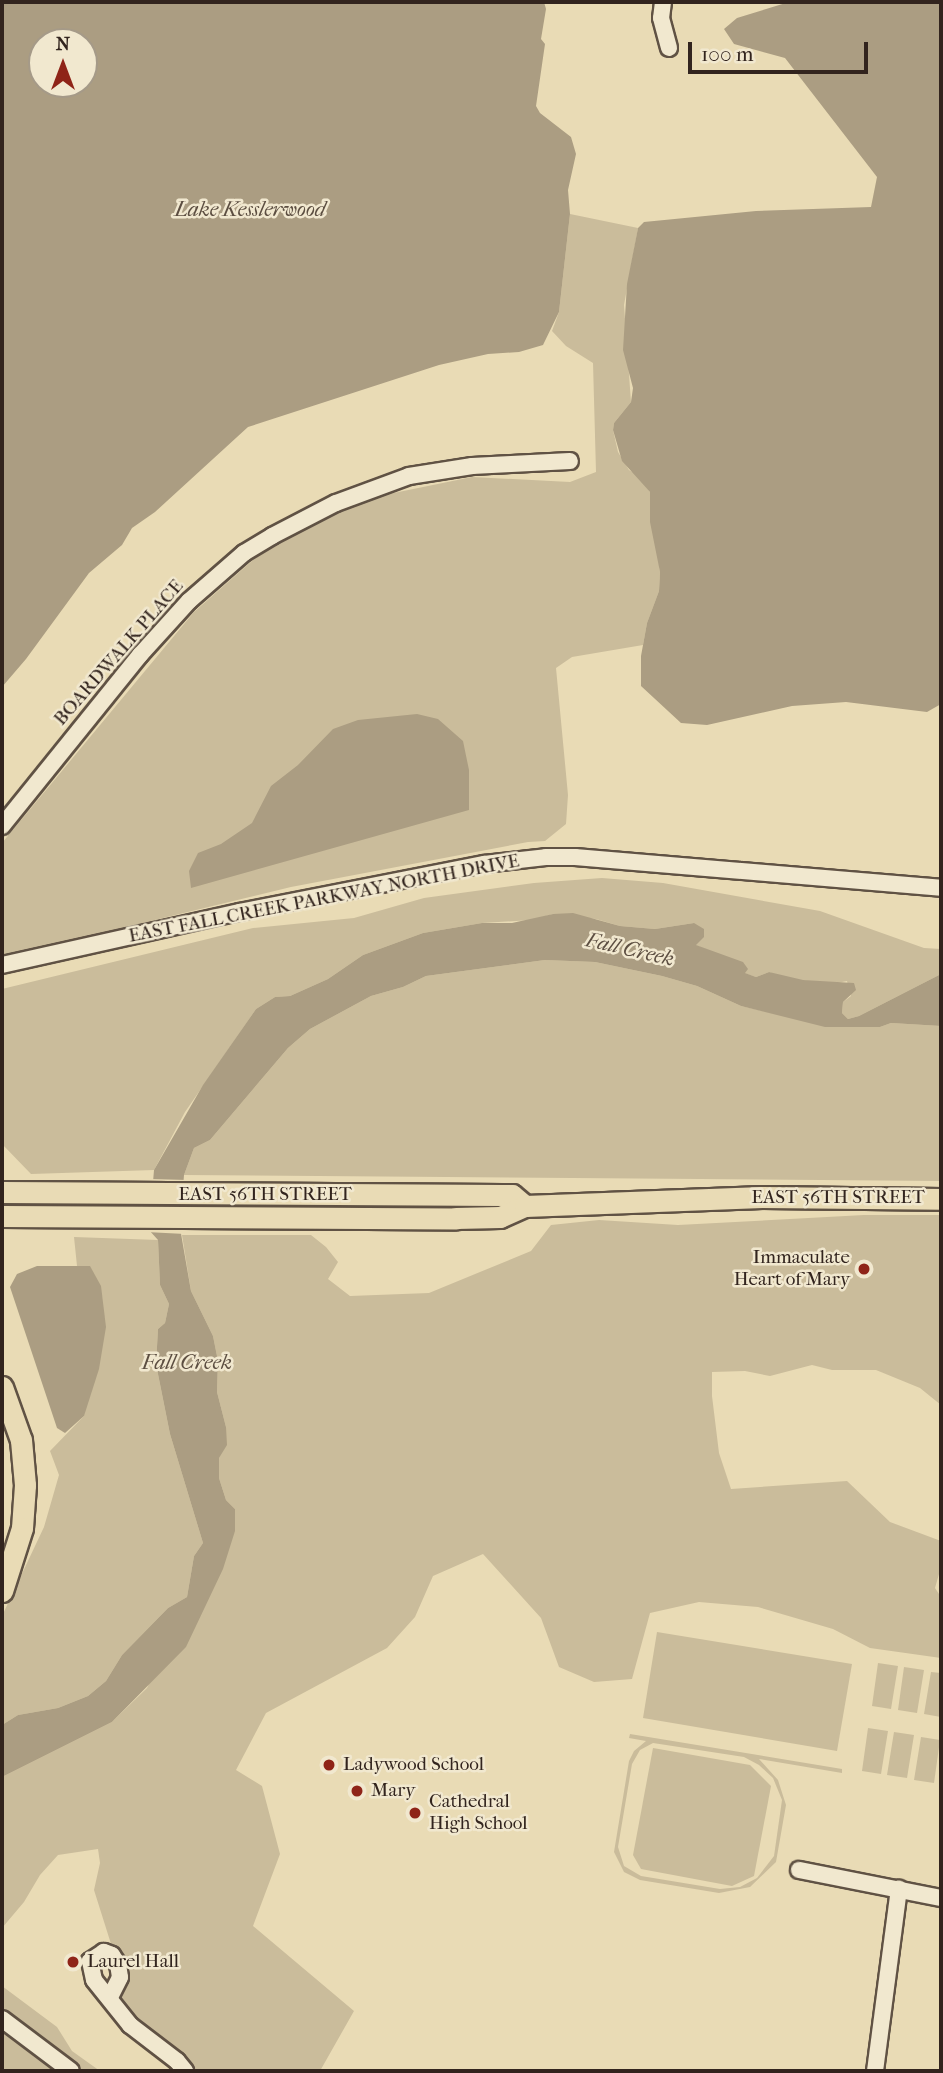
<!DOCTYPE html>
<style>
body{margin:0}
#map{position:relative;width:943px;height:2073px;overflow:hidden;background:#e9dbb5;font-family:"IM FELL French Canon",serif}
div>[style]{position:absolute}
.green>*{inset:0;background:#cabc9b}
.water>*{inset:0;background:#ab9d82}
.pier>*{inset:0;background:#e9dbb5}
.roads{filter:drop-shadow(2px 0 #605244) drop-shadow(-2px 0 #605244) drop-shadow(0 2px #605244) drop-shadow(0 -2px #605244)}
.minor>*{height:16px;margin:-8px;padding:0 8px;transform-origin:8px;border-radius:8px;background:#f1e8cf}
.major>*{height:21px;margin:-10.5px;padding:0 10.5px;transform-origin:10.5px;border-radius:10.5px;background:#e9dbb5}
.dots>*{width:19px;height:19px;translate:-50% -50%;box-sizing:border-box;border:4px solid #f1e8cf;border-radius:50%}
span{translate:-50% -50%;white-space:nowrap;text-align:center;line-height:1.15;-webkit-text-stroke:5px #f1e8cf;paint-order:stroke}
.street-label{font-size:19px;color:#32241e}
.poi-label{font-size:19px;color:#32241e}
.right{translate:-100% -50%;text-align:right}
.left{translate:0 -50%;text-align:left}
.water-label{font-size:21px;color:#5c4e41;font-style:italic}
.frame{position:absolute;inset:0;border:4px solid #32241e;pointer-events:none}
.north{position:absolute;left:28px;top:28px;width:70px;height:70px;box-sizing:border-box;background:#f1e8cf;border:2px solid #a59a88;border-radius:50%;rotate:0deg;font-size:19px;font-weight:700;line-height:28px;text-align:center;color:#32241e}
.north::after{content:'';display:block;margin:auto;width:24px;height:32px;background:#8f2418;clip-path:polygon(50% 0,100% 100%,50% 72%,0 100%)}
.scale{position:absolute;left:688px;top:42px;width:180px;height:32px;box-sizing:border-box;border:4px solid #32241e;border-top:0;padding-left:9px;font-size:21px;line-height:24px;white-space:nowrap;color:#32241e;-webkit-text-stroke:5px #f1e8cf;paint-order:stroke}
</style>
<div id="map">
<div class="green">
<i style="clip-path:polygon(570px 214px,638px 228px,624px 305px,631px 402px,614px 423px,613px 430px,618px 452px,629px 470px,639px 476px,650px 492px,660px 572px,659px 591px,647px 623px,643px 645px,572px 657px,556px 668px,568px 795px,566px 824px,545px 841px,528px 842px,291px 887px,2px 957px,2px 843px,194px 612px,253px 560px,303px 528px,379px 496px,472px 477px,570px 482px,596px 472px,593px 363px,566px 346px,552px 331px,559px 312px)"></i>
<i style="clip-path:polygon(602px 878px,663px 883px,820px 911px,924px 948px,941px 949px,941px 974px,859px 1016px,848px 1019px,842px 1013px,843px 1002px,851px 996px,847px 981px,832px 984px,784px 978px,769px 972px,756px 977px,744px 973px,725px 957px,695px 945px,694px 923px,655px 929px,620px 926px,596px 919px,553px 914px,532px 920px,482px 923px,423px 933px,363px 955px,328px 979px,290px 996px,275px 997px,256px 1009px,185px 1112px,154px 1170px,31px 1174px,2px 1144px,2px 989px,253px 928px,354px 918px,424px 898px,534px 883px)"></i>
<i style="clip-path:polygon(545px 960px,595px 962px,662px 976px,697px 986px,741px 1006px,776px 1014px,880px 1027px,891px 1023px,941px 1026px,941px 1181px,184px 1175px,194px 1148px,210px 1140px,288px 1048px,310px 1029px,371px 996px,403px 987px,426px 976px)"></i>
<i style="clip-path:polygon(864px 1215px,941px 1215px,941px 1405px,920px 1388px,876px 1370px,832px 1370px,812px 1365px,770px 1376px,745px 1371px,712px 1372px,712px 1396px,719px 1453px,731px 1489px,847px 1481px,890px 1522px,941px 1541px,941px 1567px,935px 1588px,941px 1597px,941px 1658px,870px 1648px,833px 1629px,758px 1607px,699px 1602px,650px 1613px,632px 1679px,594px 1682px,559px 1667px,541px 1618px,483px 1554px,433px 1576px,415px 1617px,387px 1648px,266px 1713px,236px 1770px,262px 1786px,280px 1854px,253px 1926px,354px 2011px,320px 2071px,189px 2071px,131px 2020px,119px 2001px,123px 1982px,94px 1890px,100px 1863px,98px 1849px,58px 1855px,40px 1875px,24px 1902px,2px 1928px,2px 1777px,112px 1722px,147px 1688px,235px 1509px,226px 1500px,219px 1478px,219px 1458px,226px 1427px,217px 1392px,218px 1361px,213px 1336px,191px 1291px,182px 1235px,311px 1235px,326px 1247px,338px 1262px,328px 1279px,350px 1296px,429px 1293px,531px 1251px,551px 1225px,599px 1220px,678px 1225px)"></i>
<i style="clip-path:polygon(74px 1237px,158px 1240px,160px 1285px,169px 1304px,165px 1323px,158px 1329px,156px 1364px,170px 1434px,203px 1543px,194px 1556px,187px 1597px,168px 1608px,122px 1655px,106px 1681px,88px 1696px,58px 1708px,18px 1715px,2px 1725px,2px 1616px,44px 1527px,59px 1475px,50px 1451px,84px 1416px,90px 1266px,77px 1266px)"></i>
<i style="clip-path:polygon(657px 1632px,852px 1664px,837px 1751px,643px 1718px)"></i>
<i style="clip-path:polygon(878px 1663px,898px 1666px,891px 1709px,872px 1706px)"></i>
<i style="clip-path:polygon(904px 1667px,924px 1670px,917px 1713px,898px 1710px)"></i>
<i style="clip-path:polygon(931px 1672px,941px 1673px,941px 1717px,924px 1714px)"></i>
<i style="clip-path:polygon(868px 1728px,888px 1731px,881px 1774px,862px 1771px)"></i>
<i style="clip-path:polygon(894px 1732px,914px 1735px,907px 1778px,887px 1775px)"></i>
<i style="clip-path:polygon(evenodd,630px 1734px,842px 1769px,842px 1773px,759px 1759px,778px 1780px,786px 1805px,776px 1862px,750px 1887px,719px 1893px,640px 1880px,624px 1872px,614px 1852px,629px 1761px,634px 1751px,646px 1741px,629px 1738px,630px 1734px,653px 1743px,744px 1757px,759px 1765px,773px 1778px,782px 1800px,774px 1856px,757px 1878px,740px 1887px,720px 1889px,641px 1876px,624px 1866px,618px 1847px,632px 1764px,640px 1750px,653px 1743px)"></i>
<i style="clip-path:polygon(921px 1737px,940px 1740px,934px 1783px,914px 1780px)"></i>
<i style="clip-path:polygon(653px 1748px,750px 1765px,771px 1786px,754px 1876px,732px 1886px,641px 1869px,633px 1855px)"></i>
<i style="clip-path:polygon(2px 1986px,57px 2027px,72px 2051px,100px 2071px,2px 2071px)"></i>
</div>
<div class="water">
<i style="clip-path:polygon(evenodd,2px 2px,544px 2px,546px 9px,541px 39px,545px 44px,536px 106px,540px 113px,571px 137px,576px 154px,568px 190px,570px 214px,559px 312px,543px 345px,519px 352px,488px 354px,439px 365px,248px 427px,155px 512px,132px 528px,122px 545px,89px 573px,26px 659px,2px 687px,2px 2px,42px 42px,84px 42px,84px 84px,42px 84px,42px 42px)"></i>
<i style="clip-path:polygon(789px 2px,941px 2px,941px 704px,927px 712px,846px 702px,792px 706px,707px 725px,681px 723px,641px 686px,641px 656px,647px 623px,659px 591px,660px 572px,650px 522px,650px 492px,622px 461px,613px 430px,614px 423px,631px 402px,633px 388px,623px 350px,627px 284px,638px 228px,644px 222px,756px 211px,871px 207px,877px 177px,785px 58px,734px 44px,724px 29px,737px 18px)"></i>
<i style="clip-path:polygon(417px 714px,438px 719px,463px 741px,469px 770px,469px 810px,191px 888px,189px 871px,198px 853px,221px 844px,252px 823px,271px 786px,298px 765px,333px 729px,358px 720px)"></i>
<i style="clip-path:polygon(573px 913px,620px 926px,655px 929px,694px 923px,704px 929px,704px 937px,696px 945px,743px 962px,748px 969px,745px 973px,756px 977px,769px 972px,803px 980px,854px 983px,856px 990px,843px 1002px,842px 1013px,848px 1019px,859px 1016px,941px 974px,941px 1026px,891px 1023px,880px 1027px,825px 1027px,741px 1006px,697px 986px,662px 976px,595px 962px,545px 960px,426px 976px,403px 987px,371px 996px,310px 1029px,288px 1048px,210px 1140px,194px 1148px,184px 1175px,180px 1228px,191px 1291px,213px 1336px,218px 1361px,217px 1392px,226px 1427px,227px 1445px,219px 1458px,219px 1478px,226px 1500px,235px 1509px,235px 1531px,223px 1569px,186px 1647px,112px 1722px,2px 1777px,2px 1725px,18px 1715px,58px 1708px,88px 1696px,106px 1681px,122px 1655px,168px 1608px,187px 1597px,194px 1556px,203px 1543px,170px 1434px,156px 1364px,158px 1329px,165px 1323px,169px 1304px,160px 1285px,158px 1240px,149px 1230px,154px 1170px,203px 1085px,256px 1009px,275px 997px,290px 996px,328px 979px,363px 955px,423px 933px,482px 923px,512px 923px,553px 914px)"></i>
<i style="clip-path:polygon(37px 1266px,90px 1266px,101px 1286px,106px 1327px,99px 1369px,84px 1416px,65px 1433px,57px 1428px,10px 1287px,17px 1274px)"></i>
</div>
<div class="pier">
<i style="clip-path:polygon(150px 1179px,187px 1180px,185px 1234px,146px 1232px)"></i>
</div>
<div class="roads">
<div class="minor">
<i style="left:663px;top:2px;width:16px;rotate:97deg"></i>
<i style="left:661px;top:18px;width:31px;rotate:75deg"></i>
<i style="left:2px;top:826px;width:220px;rotate:-51.1deg"></i>
<i style="left:140px;top:655px;width:73px;rotate:-47.8deg"></i>
<i style="left:189px;top:601px;width:73px;rotate:-41.1deg"></i>
<i style="left:244px;top:553px;width:33px;rotate:-31deg"></i>
<i style="left:272px;top:536px;width:72px;rotate:-27.3deg"></i>
<i style="left:336px;top:503px;width:78px;rotate:-20.3deg"></i>
<i style="left:409px;top:476px;width:64px;rotate:-9deg"></i>
<i style="left:472px;top:466px;width:98px;rotate:-2.9deg"></i>
<i style="left:2px;top:965px;width:243px;rotate:-12.6deg"></i>
<i style="left:239px;top:912px;width:250px;rotate:-11.1deg"></i>
<i style="left:484px;top:864px;width:62px;rotate:-6.4deg"></i>
<i style="left:546px;top:857px;width:29px"></i>
<i style="left:575px;top:857px;width:367px;rotate:4.8deg"></i>
<i style="left:799px;top:1870px;width:145px;rotate:11.2deg"></i>
<i style="left:110px;top:1997px;width:22px;rotate:-63deg"></i>
<i style="left:120px;top:1977px;width:13px;rotate:-99deg"></i>
<i style="left:118px;top:1964px;width:11px;rotate:-124deg"></i>
<i style="left:112px;top:1955px;width:9px;rotate:-159deg"></i>
<i style="left:104px;top:1952px;width:17px;rotate:147deg"></i>
<i style="left:90px;top:1961px;width:19px;rotate:78deg"></i>
<i style="left:94px;top:1980px;width:58px;rotate:51.3deg"></i>
<i style="left:130px;top:2025px;width:59px;rotate:37.5deg"></i>
<i style="left:177px;top:2061px;width:13px;rotate:51deg"></i>
<i style="left:2px;top:2019px;width:86px;rotate:37deg"></i>
<i style="left:875px;top:2071px;width:184px;rotate:-82.5deg"></i>
</div>
<div class="major">
<i style="left:2px;top:1192px;width:510px;rotate:0.34deg"></i>
<i style="left:512px;top:1195px;width:17px;rotate:40deg"></i>
<i style="left:2px;top:1216px;width:454px;rotate:0.3deg"></i>
<i style="left:456px;top:1218px;width:44px;rotate:-1.3deg"></i>
<i style="left:500px;top:1217px;width:27px;rotate:-24deg"></i>
<i style="left:525px;top:1206px;width:237px;rotate:-2.2deg"></i>
<i style="left:762px;top:1197px;width:179px;rotate:0.6deg"></i>
<i style="left:2px;top:1387px;width:56px;rotate:70.3deg"></i>
<i style="left:21px;top:1440px;width:45px;rotate:84.9deg"></i>
<i style="left:25px;top:1485px;width:43px;rotate:94deg"></i>
<i style="left:22px;top:1528px;width:66px;rotate:107.6deg"></i>
</div>
</div>
<div class="dots">
<i style="left:864px;top:1269px;background:#8f2418"></i>
<i style="left:329px;top:1765px;background:#8f2418"></i>
<i style="left:357px;top:1791px;background:#8f2418"></i>
<i style="left:415px;top:1813px;background:#8f2418"></i>
<i style="left:73px;top:1962px;background:#8f2418"></i>
</div>
<div class="street-label">
<span style="left:119px;top:653px;rotate:-49deg">BOARDWALK PLACE</span>
<span style="left:324px;top:899px;rotate:-11deg">EAST FALL CREEK PARKWAY NORTH DRIVE</span>
<span style="left:265px;top:1195px">EAST 56TH STREET</span>
<span style="left:838px;top:1198px">EAST 56TH STREET</span>
</div>
<div class="poi-label">
<span class="right" style="left:850px;top:1269px">Immaculate<br>Heart of Mary</span>
<span class="left" style="left:343px;top:1765px">Ladywood School</span>
<span class="left" style="left:371px;top:1791px">Mary</span>
<span class="left" style="left:429px;top:1813px">Cathedral<br>High School</span>
<span class="left" style="left:87px;top:1962px">Laurel Hall</span>
</div>
<div class="water-label">
<span style="left:250px;top:209px">Lake Kesslerwood</span>
<span style="left:630px;top:949px;rotate:13deg">Fall Creek</span>
<span style="left:187px;top:1362px">Fall Creek</span>
</div>
<div class="frame"></div>
<div class="north">N</div>
<div class="scale">100 m</div>
</div>
